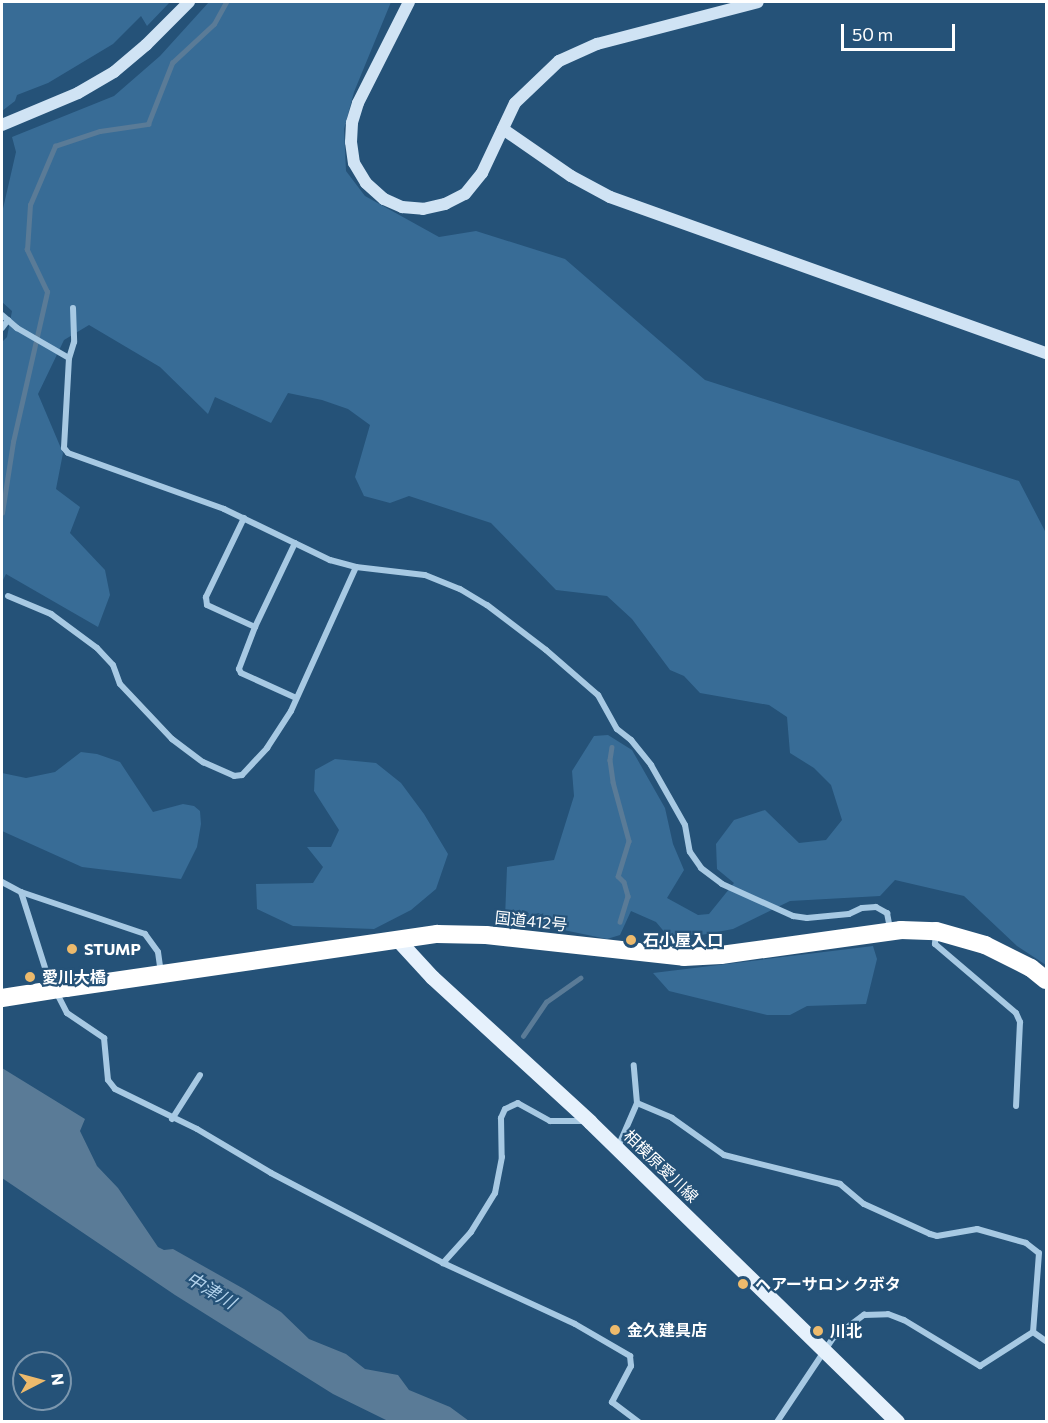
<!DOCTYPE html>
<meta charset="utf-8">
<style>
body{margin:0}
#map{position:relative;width:1048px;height:1423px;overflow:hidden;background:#255278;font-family:Commissioner,"Noto Sans JP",sans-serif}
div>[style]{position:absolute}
.green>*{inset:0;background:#386c96}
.water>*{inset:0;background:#5a7b97}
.stream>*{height:4.5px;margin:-2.25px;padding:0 2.25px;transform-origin:2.25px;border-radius:2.25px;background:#5a7b97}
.street>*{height:6px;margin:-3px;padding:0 3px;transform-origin:3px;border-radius:3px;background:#a7c9e3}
.secondary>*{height:12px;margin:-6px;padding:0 6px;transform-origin:6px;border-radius:6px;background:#d0e3f4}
.primary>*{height:15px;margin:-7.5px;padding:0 7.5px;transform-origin:7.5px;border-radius:7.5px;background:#e6f1fc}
.highway>*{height:18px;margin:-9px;padding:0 9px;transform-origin:9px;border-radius:9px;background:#fff}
.highway-bridge>*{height:18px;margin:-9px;padding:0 9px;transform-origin:9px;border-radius:9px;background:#fff}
.dots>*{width:16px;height:16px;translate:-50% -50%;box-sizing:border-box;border:3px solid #255278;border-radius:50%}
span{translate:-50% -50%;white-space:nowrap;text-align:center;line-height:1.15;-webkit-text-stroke:4.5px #255278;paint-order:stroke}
.street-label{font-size:16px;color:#fff}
.poi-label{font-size:16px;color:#fff;font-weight:700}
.left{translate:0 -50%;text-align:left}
.water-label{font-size:18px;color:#b2d2eb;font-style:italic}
.frame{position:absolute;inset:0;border:3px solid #fff;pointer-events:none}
.north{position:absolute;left:12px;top:1351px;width:60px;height:60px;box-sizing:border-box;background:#255278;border:2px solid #7c97ae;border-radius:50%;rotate:84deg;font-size:16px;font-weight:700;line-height:24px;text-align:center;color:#fff}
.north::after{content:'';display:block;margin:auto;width:21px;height:27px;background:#edba6c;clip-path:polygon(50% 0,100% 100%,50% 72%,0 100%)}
.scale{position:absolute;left:841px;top:24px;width:114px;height:27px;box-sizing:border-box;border:3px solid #fff;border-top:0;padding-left:8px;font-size:18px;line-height:21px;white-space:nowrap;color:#fff;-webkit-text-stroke:4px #255278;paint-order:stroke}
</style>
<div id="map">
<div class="green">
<i style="clip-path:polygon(2px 2px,170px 2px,147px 26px,141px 16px,113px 44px,48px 83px,17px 95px,15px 101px,2px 111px)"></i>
<i style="clip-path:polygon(209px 2px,391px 2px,354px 92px,344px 129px,346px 171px,365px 196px,439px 237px,476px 231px,565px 259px,705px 380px,1019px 481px,1046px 533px,1046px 965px,1017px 946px,964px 896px,895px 880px,880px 896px,790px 901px,733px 929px,701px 935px,667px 935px,656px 922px,631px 911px,620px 935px,607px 939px,505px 918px,507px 867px,554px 860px,574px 796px,572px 771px,594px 736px,608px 735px,632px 750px,665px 808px,673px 844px,684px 870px,667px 898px,698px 915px,709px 914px,734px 883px,717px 869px,716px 844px,734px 820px,765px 810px,799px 843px,826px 840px,842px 820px,831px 785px,814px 768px,790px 753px,787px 717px,769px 705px,700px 693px,684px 676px,670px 670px,632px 619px,607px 596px,556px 590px,491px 523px,409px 496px,390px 503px,364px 496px,355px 477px,370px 425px,348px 409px,322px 400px,288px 393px,271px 423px,215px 397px,208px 414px,160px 367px,89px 325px,64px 340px,38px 394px,63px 453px,56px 489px,80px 507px,70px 533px,105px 570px,110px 595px,98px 627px,6px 574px,2px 582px,2px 342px,7px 337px,12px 311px,2px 302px,2px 213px,16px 152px,12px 137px,114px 96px,160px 56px)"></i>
<i style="clip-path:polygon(81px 752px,97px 754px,120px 762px,153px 812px,183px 804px,194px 806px,200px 811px,201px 824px,197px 847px,181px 879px,82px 867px,2px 831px,2px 773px,26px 778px,55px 772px)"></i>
<i style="clip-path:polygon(335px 759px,376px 763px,401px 783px,424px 814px,448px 854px,436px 889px,411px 910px,374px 929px,293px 926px,257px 909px,256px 884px,313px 883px,323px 867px,307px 847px,331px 847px,339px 830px,314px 791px,315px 770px)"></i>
<i style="clip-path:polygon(873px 946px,877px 959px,866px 1004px,807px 1006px,790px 1015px,767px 1015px,669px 991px,653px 973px)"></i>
</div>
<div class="water">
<i style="clip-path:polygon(2px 1068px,85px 1119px,80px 1131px,97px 1166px,118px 1188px,158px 1247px,164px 1250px,173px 1249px,244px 1289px,281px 1312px,309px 1339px,346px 1354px,365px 1369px,398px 1375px,409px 1390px,450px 1407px,469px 1421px,388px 1421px,333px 1394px,175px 1295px,2px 1178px)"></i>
</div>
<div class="stream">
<i style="left:2px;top:513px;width:72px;rotate:-81.2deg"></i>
<i style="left:13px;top:442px;width:154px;rotate:-77.2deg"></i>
<i style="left:47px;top:292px;width:47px;rotate:-115.5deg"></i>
<i style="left:27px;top:250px;width:45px;rotate:-86.2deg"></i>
<i style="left:30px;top:205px;width:64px;rotate:-67deg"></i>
<i style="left:55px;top:146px;width:47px;rotate:-18.4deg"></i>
<i style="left:100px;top:131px;width:49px;rotate:-8.3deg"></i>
<i style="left:148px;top:124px;width:66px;rotate:-68.5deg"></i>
<i style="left:172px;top:63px;width:57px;rotate:-42.9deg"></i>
<i style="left:214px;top:24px;width:25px;rotate:-61deg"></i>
<i style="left:612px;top:747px;width:13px;rotate:99deg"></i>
<i style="left:610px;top:760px;width:22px;rotate:82deg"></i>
<i style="left:613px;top:782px;width:61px;rotate:74.8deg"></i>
<i style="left:629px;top:841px;width:37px;rotate:107deg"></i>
<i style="left:618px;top:876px;width:8px;rotate:45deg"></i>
<i style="left:624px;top:882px;width:15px;rotate:74deg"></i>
<i style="left:628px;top:896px;width:27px;rotate:107deg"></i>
<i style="left:523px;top:1036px;width:41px;rotate:-55.9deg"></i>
<i style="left:546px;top:1002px;width:42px;rotate:-35.2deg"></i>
</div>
<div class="street">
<i style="left:73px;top:308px;width:34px;rotate:88deg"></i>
<i style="left:74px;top:342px;width:17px;rotate:107deg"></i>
<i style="left:69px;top:358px;width:90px;rotate:93.2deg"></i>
<i style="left:64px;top:448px;width:6px;rotate:51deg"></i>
<i style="left:68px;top:453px;width:166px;rotate:19.7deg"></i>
<i style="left:224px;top:509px;width:118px;rotate:25.7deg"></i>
<i style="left:330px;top:560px;width:27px;rotate:15deg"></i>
<i style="left:356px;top:567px;width:69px;rotate:6.6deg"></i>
<i style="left:425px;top:575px;width:38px;rotate:22deg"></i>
<i style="left:460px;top:589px;width:31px;rotate:31deg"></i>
<i style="left:487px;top:605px;width:74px;rotate:37.3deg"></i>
<i style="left:546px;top:650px;width:69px;rotate:40.9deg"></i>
<i style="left:598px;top:695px;width:39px;rotate:61deg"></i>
<i style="left:617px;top:729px;width:18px;rotate:38deg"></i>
<i style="left:631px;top:740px;width:32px;rotate:51deg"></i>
<i style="left:651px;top:765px;width:69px;rotate:60.5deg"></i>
<i style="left:685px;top:825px;width:27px;rotate:80deg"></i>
<i style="left:690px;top:852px;width:19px;rotate:55deg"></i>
<i style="left:701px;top:868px;width:26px;rotate:37deg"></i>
<i style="left:722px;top:884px;width:78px;rotate:24.3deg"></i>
<i style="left:793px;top:916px;width:14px;rotate:8deg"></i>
<i style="left:807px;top:918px;width:42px;rotate:-5.4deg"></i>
<i style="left:849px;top:914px;width:14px;rotate:-25deg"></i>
<i style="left:862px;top:908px;width:14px;rotate:-4deg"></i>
<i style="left:876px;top:907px;width:13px;rotate:29deg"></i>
<i style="left:887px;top:913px;width:15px;rotate:79deg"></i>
<i style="left:2px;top:315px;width:20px;rotate:41deg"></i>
<i style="left:17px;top:328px;width:60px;rotate:30deg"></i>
<i style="left:2px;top:328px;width:10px;rotate:-53deg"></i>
<i style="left:244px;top:518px;width:88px;rotate:115.7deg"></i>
<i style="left:206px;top:597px;width:8px;rotate:83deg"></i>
<i style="left:207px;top:605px;width:53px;rotate:24.6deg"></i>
<i style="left:295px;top:543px;width:93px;rotate:115.5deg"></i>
<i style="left:255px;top:627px;width:45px;rotate:110.9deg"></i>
<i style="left:239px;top:669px;width:4px;rotate:63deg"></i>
<i style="left:241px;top:673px;width:60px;rotate:24.4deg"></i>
<i style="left:8px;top:596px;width:47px;rotate:22.7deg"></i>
<i style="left:51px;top:614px;width:57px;rotate:36.5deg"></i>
<i style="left:97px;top:648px;width:23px;rotate:47deg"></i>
<i style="left:113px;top:665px;width:20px;rotate:70deg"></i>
<i style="left:120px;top:684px;width:76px;rotate:46.6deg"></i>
<i style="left:172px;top:739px;width:39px;rotate:37deg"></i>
<i style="left:203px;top:762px;width:34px;rotate:24deg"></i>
<i style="left:234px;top:776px;width:8px;rotate:-7deg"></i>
<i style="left:242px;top:775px;width:37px;rotate:-47deg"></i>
<i style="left:267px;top:748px;width:44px;rotate:-57deg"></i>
<i style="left:291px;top:711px;width:158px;rotate:-65.7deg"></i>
<i style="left:2px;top:882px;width:21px;rotate:28deg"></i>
<i style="left:21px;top:892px;width:131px;rotate:18.7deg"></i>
<i style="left:145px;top:934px;width:22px;rotate:54deg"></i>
<i style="left:158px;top:952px;width:21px;rotate:82deg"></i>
<i style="left:21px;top:892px;width:86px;rotate:72.4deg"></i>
<i style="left:47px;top:974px;width:44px;rotate:62.9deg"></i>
<i style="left:67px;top:1013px;width:45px;rotate:34deg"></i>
<i style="left:104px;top:1038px;width:42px;rotate:84.6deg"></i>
<i style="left:108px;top:1080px;width:11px;rotate:52deg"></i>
<i style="left:115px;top:1089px;width:91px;rotate:26deg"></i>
<i style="left:197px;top:1129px;width:86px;rotate:30.7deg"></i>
<i style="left:271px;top:1173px;width:194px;rotate:27.6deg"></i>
<i style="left:936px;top:932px;width:12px;rotate:95deg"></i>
<i style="left:935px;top:944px;width:106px;rotate:40.4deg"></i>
<i style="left:1016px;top:1013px;width:10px;rotate:66deg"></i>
<i style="left:1020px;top:1022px;width:84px;rotate:92.7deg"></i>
<i style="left:637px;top:1103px;width:38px;rotate:23deg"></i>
<i style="left:672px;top:1118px;width:64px;rotate:35.4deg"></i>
<i style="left:724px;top:1155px;width:120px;rotate:14deg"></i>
<i style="left:840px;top:1184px;width:31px;rotate:40deg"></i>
<i style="left:864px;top:1204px;width:72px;rotate:24.4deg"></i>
<i style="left:930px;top:1234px;width:7px;rotate:16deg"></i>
<i style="left:937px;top:1236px;width:41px;rotate:-9.9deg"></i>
<i style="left:977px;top:1229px;width:51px;rotate:15.9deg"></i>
<i style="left:1026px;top:1243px;width:16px;rotate:38deg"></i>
<i style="left:1039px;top:1253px;width:79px;rotate:94.3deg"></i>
<i style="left:1033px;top:1332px;width:16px;rotate:35deg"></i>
<i style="left:172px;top:1119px;width:52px;rotate:-57.5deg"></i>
<i style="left:585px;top:1121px;width:35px;rotate:180deg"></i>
<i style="left:550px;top:1121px;width:37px;rotate:-151deg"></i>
<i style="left:518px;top:1103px;width:14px;rotate:155deg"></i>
<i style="left:505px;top:1109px;width:10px;rotate:114deg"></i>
<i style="left:501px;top:1118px;width:39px;rotate:89deg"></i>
<i style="left:502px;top:1157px;width:37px;rotate:101deg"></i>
<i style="left:495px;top:1193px;width:46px;rotate:121.6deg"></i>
<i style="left:471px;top:1232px;width:42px;rotate:132.1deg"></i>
<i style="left:443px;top:1263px;width:145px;rotate:24.8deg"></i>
<i style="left:575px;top:1324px;width:64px;rotate:30.2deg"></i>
<i style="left:630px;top:1356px;width:10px;rotate:84deg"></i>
<i style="left:631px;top:1366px;width:41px;rotate:117.8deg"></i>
<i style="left:612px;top:1402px;width:34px;rotate:37deg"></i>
<i style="left:618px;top:1147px;width:48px;rotate:-66.6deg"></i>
<i style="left:637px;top:1103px;width:38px;rotate:-95deg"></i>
<i style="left:777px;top:1422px;width:101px;rotate:-56.3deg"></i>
<i style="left:833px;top:1338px;width:39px;rotate:-37deg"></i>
<i style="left:864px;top:1315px;width:24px;rotate:-2deg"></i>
<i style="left:888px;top:1314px;width:17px;rotate:21deg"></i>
<i style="left:904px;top:1320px;width:89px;rotate:31.2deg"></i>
<i style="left:980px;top:1366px;width:63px;rotate:-32.7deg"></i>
</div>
<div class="secondary">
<i style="left:409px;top:2px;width:113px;rotate:116.8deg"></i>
<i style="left:358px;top:103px;width:21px;rotate:107deg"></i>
<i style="left:352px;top:123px;width:19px;rotate:93deg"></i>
<i style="left:351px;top:142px;width:21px;rotate:82deg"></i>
<i style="left:354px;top:163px;width:23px;rotate:59deg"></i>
<i style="left:366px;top:183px;width:24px;rotate:42deg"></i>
<i style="left:384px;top:199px;width:20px;rotate:24deg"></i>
<i style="left:402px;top:207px;width:21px;rotate:5deg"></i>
<i style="left:423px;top:209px;width:23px;rotate:-13deg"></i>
<i style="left:445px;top:204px;width:22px;rotate:-27deg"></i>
<i style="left:465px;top:194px;width:27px;rotate:-51deg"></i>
<i style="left:482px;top:173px;width:77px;rotate:-64.8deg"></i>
<i style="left:515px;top:103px;width:61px;rotate:-43.7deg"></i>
<i style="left:559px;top:61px;width:42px;rotate:-24.1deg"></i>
<i style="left:597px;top:44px;width:166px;rotate:-14.6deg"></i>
<i style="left:2px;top:125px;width:82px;rotate:-22.8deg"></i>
<i style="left:78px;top:93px;width:42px;rotate:-30.3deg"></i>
<i style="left:114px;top:72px;width:42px;rotate:-40.2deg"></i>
<i style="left:146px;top:45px;width:61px;rotate:-45deg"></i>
<i style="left:503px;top:129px;width:83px;rotate:34.7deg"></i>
<i style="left:571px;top:176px;width:44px;rotate:28.3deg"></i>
<i style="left:610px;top:197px;width:463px;rotate:19.7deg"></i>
</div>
<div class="primary">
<i style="left:397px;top:939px;width:52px;rotate:47.4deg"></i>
<i style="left:432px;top:977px;width:214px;rotate:42.5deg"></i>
<i style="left:590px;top:1122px;width:429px;rotate:44.3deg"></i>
</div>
<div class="highway">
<i style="left:66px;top:988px;width:375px;rotate:-8.3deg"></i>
<i style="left:437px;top:934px;width:49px;rotate:1.2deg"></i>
<i style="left:486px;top:935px;width:199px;rotate:6.3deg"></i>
<i style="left:684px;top:957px;width:37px;rotate:-3deg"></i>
<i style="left:721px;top:955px;width:182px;rotate:-7.9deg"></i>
<i style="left:901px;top:930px;width:35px;rotate:2deg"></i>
<i style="left:936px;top:931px;width:51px;rotate:15.9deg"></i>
<i style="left:985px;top:945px;width:51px;rotate:26.6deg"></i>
<i style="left:1031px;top:968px;width:19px;rotate:39deg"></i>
</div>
<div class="highway-bridge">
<i style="left:2px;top:998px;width:65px;rotate:-8.9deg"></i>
</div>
<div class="dots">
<i style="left:631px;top:940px;background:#edba6c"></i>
<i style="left:72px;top:949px;background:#edba6c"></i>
<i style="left:30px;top:977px;background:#edba6c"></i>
<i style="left:743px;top:1284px;background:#edba6c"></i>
<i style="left:615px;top:1330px;background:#edba6c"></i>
<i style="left:818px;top:1331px;background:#edba6c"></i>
</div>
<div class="street-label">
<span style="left:531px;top:921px;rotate:6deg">国道412号</span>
<span style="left:661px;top:1166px;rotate:44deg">相模原愛川線</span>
</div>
<div class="poi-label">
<span class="left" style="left:643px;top:940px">石小屋入口</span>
<span class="left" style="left:84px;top:949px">STUMP</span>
<span class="left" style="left:42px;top:977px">愛川大橋</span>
<span class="left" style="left:755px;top:1284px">ヘアーサロン クボタ</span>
<span class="left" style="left:627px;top:1330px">金久建具店</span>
<span class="left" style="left:830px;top:1331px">川北</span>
</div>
<div class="water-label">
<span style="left:211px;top:1290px;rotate:31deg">中津川</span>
</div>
<div class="frame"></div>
<div class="north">N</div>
<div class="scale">50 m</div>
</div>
